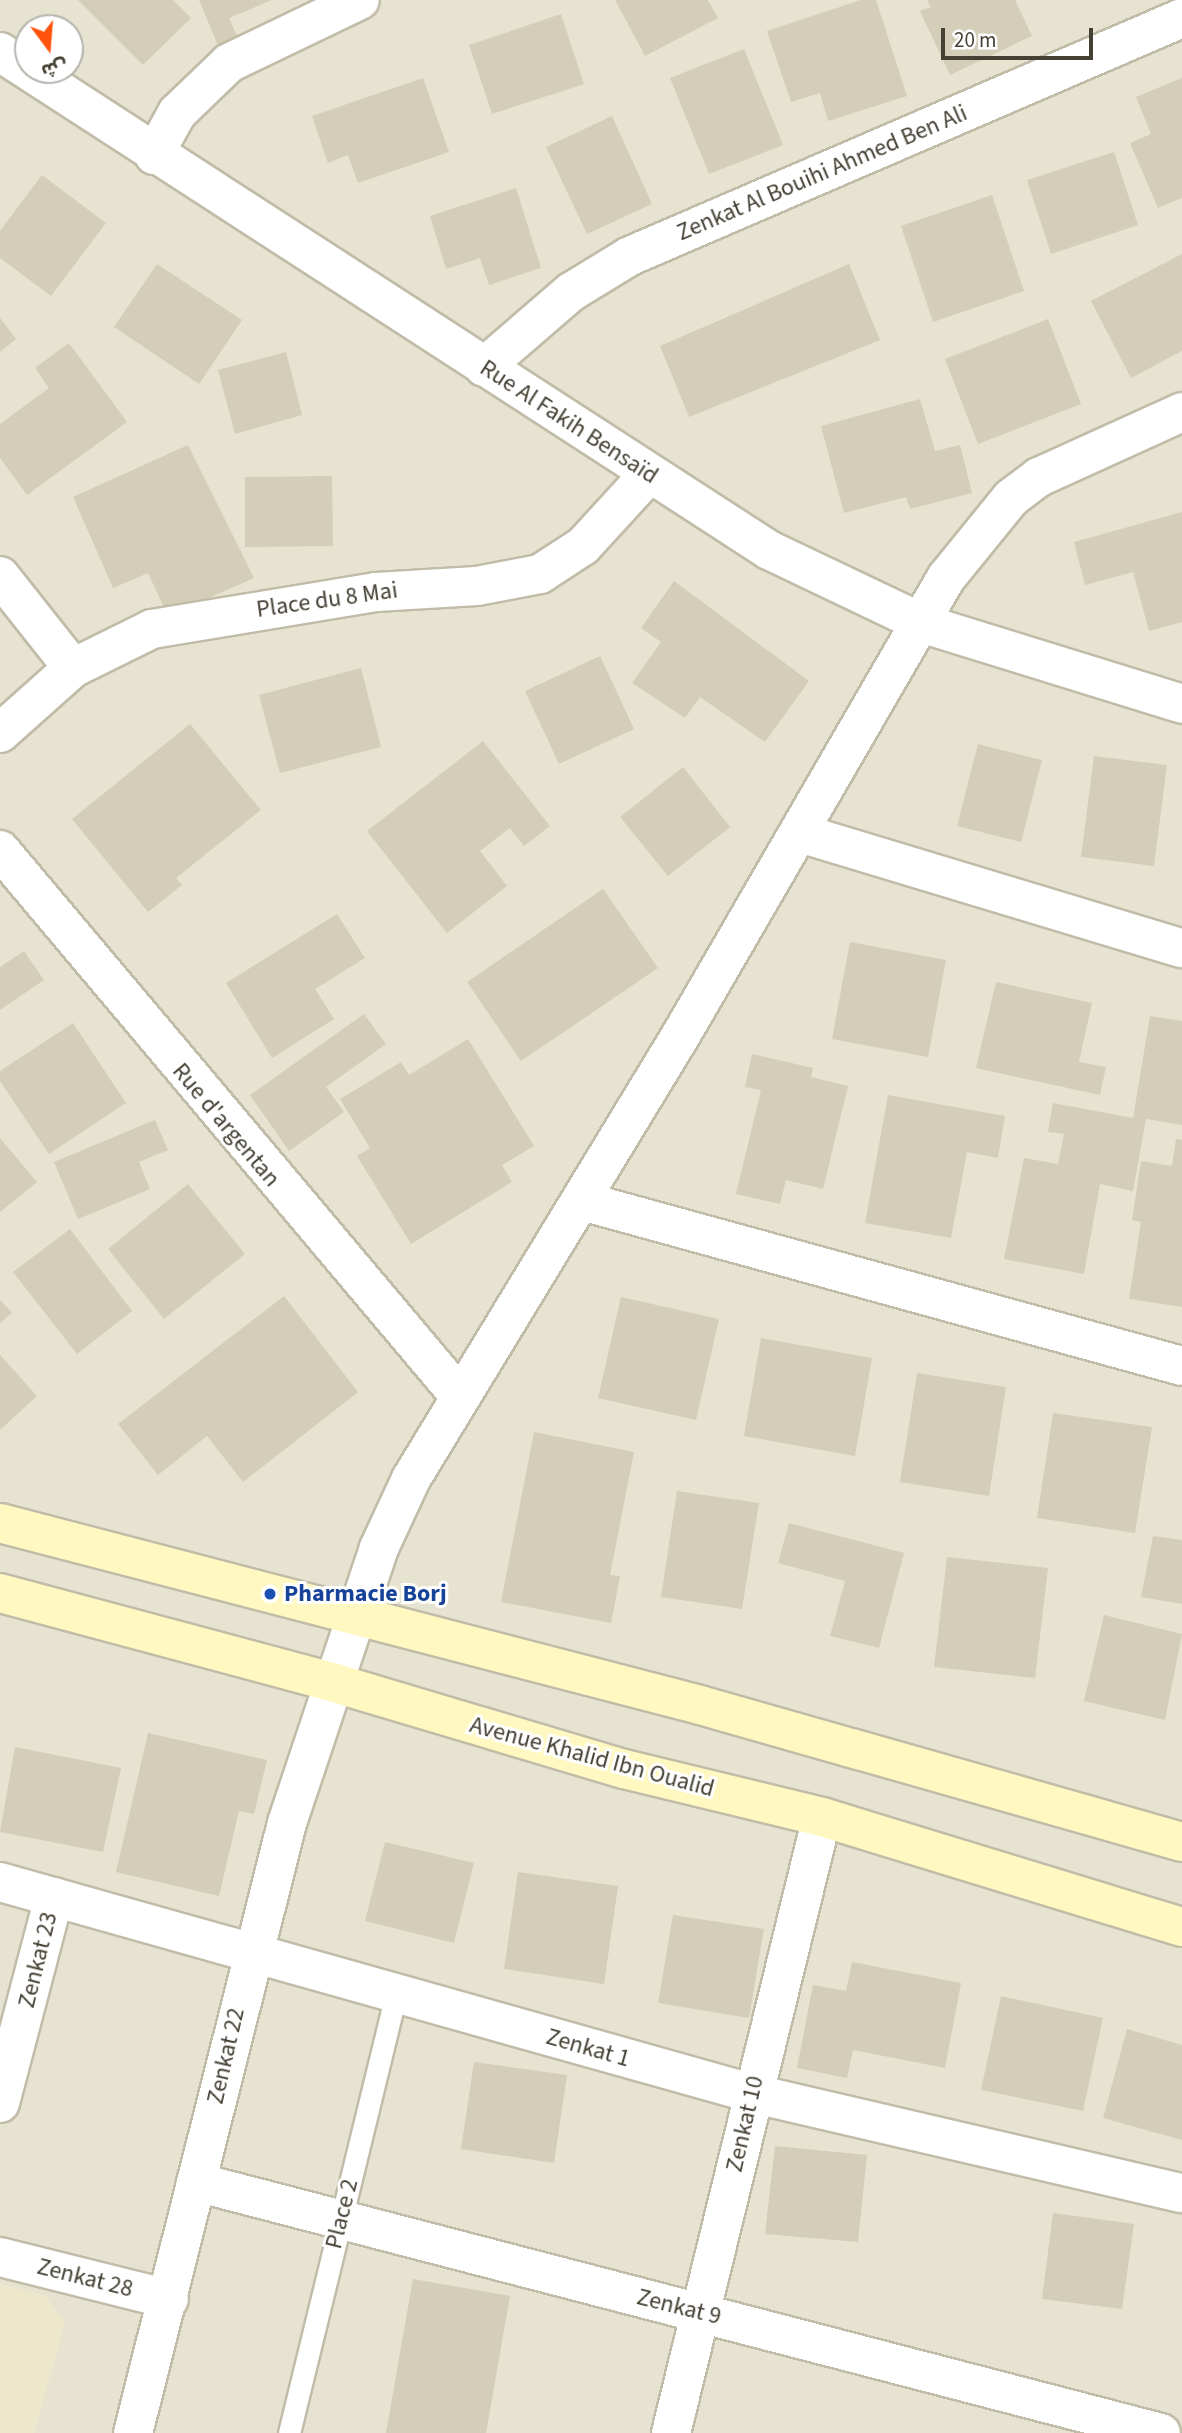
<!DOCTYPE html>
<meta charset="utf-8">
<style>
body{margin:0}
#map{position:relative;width:1182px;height:2433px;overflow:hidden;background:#f2f0e3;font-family:"Source Sans 3","Noto Sans Arabic",sans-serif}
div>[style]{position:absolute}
.residential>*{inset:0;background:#e7e3d1}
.education>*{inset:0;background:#ede8cc}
.building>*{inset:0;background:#d4cdb8}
.roads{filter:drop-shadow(2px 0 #c1bca8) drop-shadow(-2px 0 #c1bca8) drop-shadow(0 2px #c1bca8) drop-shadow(0 -2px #c1bca8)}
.lane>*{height:21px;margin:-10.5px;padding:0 10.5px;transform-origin:10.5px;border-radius:10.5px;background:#fff}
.street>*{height:38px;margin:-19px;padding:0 19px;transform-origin:19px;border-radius:19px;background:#fff}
.secondary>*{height:38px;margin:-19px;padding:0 19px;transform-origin:19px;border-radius:19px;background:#fff8c0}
.dots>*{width:19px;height:19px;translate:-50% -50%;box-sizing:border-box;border:4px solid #fff;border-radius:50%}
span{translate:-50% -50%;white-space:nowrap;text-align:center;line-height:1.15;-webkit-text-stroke:6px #fff;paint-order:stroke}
.street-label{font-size:24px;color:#444033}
.transit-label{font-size:24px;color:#164399;font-weight:700}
.left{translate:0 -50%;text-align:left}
.north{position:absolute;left:14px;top:14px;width:70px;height:70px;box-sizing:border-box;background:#fff;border:2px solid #b4b3ad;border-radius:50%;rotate:164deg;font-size:19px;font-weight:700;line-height:28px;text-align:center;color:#444033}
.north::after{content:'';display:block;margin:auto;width:24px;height:32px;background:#ff530d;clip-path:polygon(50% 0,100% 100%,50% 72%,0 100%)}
.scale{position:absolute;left:941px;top:28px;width:152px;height:32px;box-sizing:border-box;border:4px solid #444033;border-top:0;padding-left:9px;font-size:21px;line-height:24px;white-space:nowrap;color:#444033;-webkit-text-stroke:5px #fff;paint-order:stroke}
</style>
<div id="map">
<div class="residential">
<i style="clip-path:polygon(evenodd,0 0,1182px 0,1182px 2433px,0 2433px,0 0,28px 28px,70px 28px,70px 70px,28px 70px,28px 28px)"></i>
</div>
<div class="education">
<i style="clip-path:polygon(0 2284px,46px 2296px,65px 2323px,34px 2433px,0 2433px)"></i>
</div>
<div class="building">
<i style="clip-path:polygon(78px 0,173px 0,191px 18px,143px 65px)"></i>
<i style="clip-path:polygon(199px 0,272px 0,229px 18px,242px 47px,222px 55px)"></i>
<i style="clip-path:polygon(615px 0,708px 0,718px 18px,645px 56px)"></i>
<i style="clip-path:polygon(861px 0,876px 0,907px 96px,828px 121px,820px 93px,791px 102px,767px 31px)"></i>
<i style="clip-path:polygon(927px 0,1015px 0,1032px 36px,950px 75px,920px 11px,931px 7px)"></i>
<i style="clip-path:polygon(561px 14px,584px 84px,492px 114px,469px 45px)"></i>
<i style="clip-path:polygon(744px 49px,783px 145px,709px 174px,670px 78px)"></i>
<i style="clip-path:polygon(423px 78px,449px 152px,358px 183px,348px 155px,328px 163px,312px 116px)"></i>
<i style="clip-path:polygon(1182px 78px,1182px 198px,1158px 208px,1130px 143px,1151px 134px,1136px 97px)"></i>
<i style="clip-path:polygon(612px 116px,652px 204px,587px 234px,546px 147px)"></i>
<i style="clip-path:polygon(1114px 152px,1138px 225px,1051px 254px,1027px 180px)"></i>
<i style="clip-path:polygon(42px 175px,106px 223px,51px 296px,0 258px,0 231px)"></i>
<i style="clip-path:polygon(516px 188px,541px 268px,489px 285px,480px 258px,446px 269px,430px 216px)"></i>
<i style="clip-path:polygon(992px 195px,1024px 291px,933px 322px,901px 226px)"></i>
<i style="clip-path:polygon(1182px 254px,1182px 351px,1131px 378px,1091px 301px)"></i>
<i style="clip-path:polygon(157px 264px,242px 320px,199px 384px,114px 327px)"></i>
<i style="clip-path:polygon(849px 264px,880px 340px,689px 417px,660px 346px)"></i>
<i style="clip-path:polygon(0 318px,16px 339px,0 352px)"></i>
<i style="clip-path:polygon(1048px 319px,1081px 404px,978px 444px,945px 359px)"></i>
<i style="clip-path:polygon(69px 343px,127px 422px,27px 495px,0 458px,0 424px,49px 388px,35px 368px)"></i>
<i style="clip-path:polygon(286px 352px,302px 415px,235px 434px,218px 370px)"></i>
<i style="clip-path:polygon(920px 399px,935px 451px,960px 445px,972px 493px,910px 509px,906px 497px,844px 513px,821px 426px)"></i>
<i style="clip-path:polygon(188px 445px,254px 578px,168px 616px,148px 573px,113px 588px,73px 497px)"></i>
<i style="clip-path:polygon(332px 476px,333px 546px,245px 547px,245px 477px)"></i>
<i style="clip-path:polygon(1182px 512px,1182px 622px,1149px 631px,1133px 572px,1085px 585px,1074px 542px)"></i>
<i style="clip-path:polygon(674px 581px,809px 681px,765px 742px,700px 697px,685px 718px,632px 683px,661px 642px,641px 628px)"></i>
<i style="clip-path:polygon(600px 656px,634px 729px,559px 764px,525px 691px)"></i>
<i style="clip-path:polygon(361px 668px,381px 747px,280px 773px,259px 695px)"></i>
<i style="clip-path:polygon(190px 724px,261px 810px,176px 878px,182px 885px,148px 912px,72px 819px)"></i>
<i style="clip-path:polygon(483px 741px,550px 826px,524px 846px,510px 828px,480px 851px,507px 886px,447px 933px,367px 831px)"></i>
<i style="clip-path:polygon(978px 744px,1042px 760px,1021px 842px,957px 826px)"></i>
<i style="clip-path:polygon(1094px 756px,1167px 765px,1154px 866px,1081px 857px)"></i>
<i style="clip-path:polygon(683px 767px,730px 827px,668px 876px,620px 817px)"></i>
<i style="clip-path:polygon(603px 889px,658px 968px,521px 1061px,467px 982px)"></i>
<i style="clip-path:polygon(337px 914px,365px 958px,315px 989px,334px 1019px,272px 1058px,226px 983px)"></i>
<i style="clip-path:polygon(850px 942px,946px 960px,928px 1057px,832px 1039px)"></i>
<i style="clip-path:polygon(24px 951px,44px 980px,0 1010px,0 967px)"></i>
<i style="clip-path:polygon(996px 982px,1092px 1003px,1079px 1062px,1106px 1067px,1100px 1095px,976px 1068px)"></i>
<i style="clip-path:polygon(364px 1014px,386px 1044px,326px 1087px,344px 1112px,289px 1151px,250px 1095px)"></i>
<i style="clip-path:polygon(1150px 1016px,1182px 1021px,1182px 1125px,1146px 1119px,1133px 1191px,1100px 1184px,1084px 1274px,1004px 1259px,1024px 1158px,1058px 1164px,1064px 1134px,1048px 1132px,1053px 1103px,1133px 1118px)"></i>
<i style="clip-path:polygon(73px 1023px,126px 1103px,49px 1154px,0 1081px,0 1071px)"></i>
<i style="clip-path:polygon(468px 1039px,534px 1146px,502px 1165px,512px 1182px,411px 1244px,357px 1156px,370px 1148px,340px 1099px,401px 1062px,409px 1075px)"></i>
<i style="clip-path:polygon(752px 1054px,813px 1068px,811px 1077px,848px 1086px,823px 1189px,786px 1180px,780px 1204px,736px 1194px,761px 1090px,745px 1087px)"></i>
<i style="clip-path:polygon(888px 1095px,1005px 1116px,998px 1158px,967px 1152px,951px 1238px,865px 1223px)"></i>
<i style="clip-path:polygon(155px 1120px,168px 1150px,139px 1162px,150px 1189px,78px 1219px,54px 1162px)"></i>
<i style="clip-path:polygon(0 1138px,37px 1182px,0 1212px)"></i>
<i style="clip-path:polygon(1176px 1139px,1182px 1140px,1182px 1307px,1129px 1299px,1141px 1222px,1132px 1220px,1141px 1161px,1172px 1166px)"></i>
<i style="clip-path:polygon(188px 1184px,245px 1254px,164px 1319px,108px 1249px)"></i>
<i style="clip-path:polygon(70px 1229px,132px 1311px,77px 1354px,13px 1272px)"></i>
<i style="clip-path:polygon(284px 1296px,358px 1392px,243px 1482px,207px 1436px,158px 1475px,118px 1424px)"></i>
<i style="clip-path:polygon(621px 1297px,719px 1319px,696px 1420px,598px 1398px)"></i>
<i style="clip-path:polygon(0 1300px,12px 1313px,0 1323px)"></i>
<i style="clip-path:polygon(761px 1338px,872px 1358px,855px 1456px,744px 1436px)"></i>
<i style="clip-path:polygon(0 1355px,37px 1396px,0 1430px)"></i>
<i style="clip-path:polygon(917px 1373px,1006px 1387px,989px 1496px,900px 1482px)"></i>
<i style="clip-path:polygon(1053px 1413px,1152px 1427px,1135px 1533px,1037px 1518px)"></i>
<i style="clip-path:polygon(534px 1432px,634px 1452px,610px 1575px,620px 1576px,611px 1623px,501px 1602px)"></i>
<i style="clip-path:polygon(677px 1491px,759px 1503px,742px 1609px,661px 1597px)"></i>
<i style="clip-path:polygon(789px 1523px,904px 1553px,879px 1648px,830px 1636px,845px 1581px,778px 1563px)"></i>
<i style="clip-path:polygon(1153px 1536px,1182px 1540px,1182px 1604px,1141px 1597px)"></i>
<i style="clip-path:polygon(947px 1557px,1048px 1568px,1035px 1678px,934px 1667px)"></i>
<i style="clip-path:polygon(1104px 1615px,1182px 1634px,1165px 1720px,1084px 1701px)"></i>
<i style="clip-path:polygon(148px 1733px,267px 1760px,254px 1814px,239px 1811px,219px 1896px,116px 1872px)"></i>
<i style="clip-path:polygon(15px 1747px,121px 1768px,103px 1852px,0 1832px)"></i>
<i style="clip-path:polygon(385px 1842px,474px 1863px,454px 1943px,365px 1921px)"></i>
<i style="clip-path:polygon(518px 1872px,618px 1886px,604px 1984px,504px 1969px)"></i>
<i style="clip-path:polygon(673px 1915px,764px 1929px,749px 2018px,658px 2003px)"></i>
<i style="clip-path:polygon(852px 1962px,961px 1983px,945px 2068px,853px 2050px,847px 2078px,797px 2068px,813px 1985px,846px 1991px)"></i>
<i style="clip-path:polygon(1001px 1996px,1103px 2018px,1083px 2111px,981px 2090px)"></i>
<i style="clip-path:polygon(1127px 2029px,1182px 2045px,1182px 2140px,1103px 2118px)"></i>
<i style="clip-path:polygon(474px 2062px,567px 2075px,554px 2163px,461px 2149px)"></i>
<i style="clip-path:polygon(775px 2146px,867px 2155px,858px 2242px,765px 2234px)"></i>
<i style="clip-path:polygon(1053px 2213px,1134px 2224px,1122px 2309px,1042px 2299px)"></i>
<i style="clip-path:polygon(413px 2279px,510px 2296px,486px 2433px,386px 2433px)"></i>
</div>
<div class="roads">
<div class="lane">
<i style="left:289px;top:2433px;width:451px;rotate:-76.3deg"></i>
</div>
<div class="street">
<i style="left:0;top:52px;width:916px;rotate:32.93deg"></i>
<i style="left:769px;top:550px;width:172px;rotate:25.5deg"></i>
<i style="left:924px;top:624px;width:270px;rotate:17.2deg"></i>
<i style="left:154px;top:155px;width:48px;rotate:-61.3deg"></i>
<i style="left:177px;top:113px;width:72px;rotate:-43.9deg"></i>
<i style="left:229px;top:63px;width:145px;rotate:-25.7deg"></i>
<i style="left:484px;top:367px;width:115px;rotate:-40.8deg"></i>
<i style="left:571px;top:292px;width:69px;rotate:-31.4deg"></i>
<i style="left:630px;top:256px;width:601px;rotate:-23.32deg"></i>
<i style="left:0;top:576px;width:117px;rotate:51.6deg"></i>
<i style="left:0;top:733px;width:98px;rotate:-41.7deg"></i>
<i style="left:73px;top:668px;width:88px;rotate:-26.3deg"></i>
<i style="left:152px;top:629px;width:227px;rotate:-9.4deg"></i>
<i style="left:376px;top:592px;width:101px;rotate:-3.4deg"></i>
<i style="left:477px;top:586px;width:64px;rotate:-10.8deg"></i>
<i style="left:540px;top:574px;width:51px;rotate:-33.1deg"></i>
<i style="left:583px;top:546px;width:96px;rotate:-47.5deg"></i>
<i style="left:800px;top:833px;width:399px;rotate:16.8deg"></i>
<i style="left:0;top:850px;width:711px;rotate:49.91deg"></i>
<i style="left:582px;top:1201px;width:622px;rotate:15.38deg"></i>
<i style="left:0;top:1882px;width:780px;rotate:15.69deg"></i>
<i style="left:751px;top:2093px;width:442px;rotate:13.1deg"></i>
<i style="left:0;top:2103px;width:213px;rotate:-75.3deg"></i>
<i style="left:196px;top:2182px;width:997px;rotate:14.58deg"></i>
<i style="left:0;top:2257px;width:174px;rotate:14deg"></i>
<i style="left:133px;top:2433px;width:629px;rotate:-75.83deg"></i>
<i style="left:287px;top:1823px;width:290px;rotate:-71.5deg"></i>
<i style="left:379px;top:1548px;width:76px;rotate:-65.1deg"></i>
<i style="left:411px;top:1479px;width:520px;rotate:-58.7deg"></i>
<i style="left:681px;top:1035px;width:528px;rotate:-59.89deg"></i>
<i style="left:946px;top:578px;width:103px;rotate:-50.9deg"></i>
<i style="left:1011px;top:498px;width:35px;rotate:-37deg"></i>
<i style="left:1039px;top:477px;width:157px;rotate:-24.4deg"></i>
<i style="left:671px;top:2433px;width:634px;rotate:-76.23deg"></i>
</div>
<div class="secondary">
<i style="left:0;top:1523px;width:723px;rotate:14.57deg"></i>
<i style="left:700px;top:1705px;width:501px;rotate:15.87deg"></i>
<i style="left:0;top:1593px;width:347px;rotate:15deg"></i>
<i style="left:335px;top:1683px;width:302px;rotate:16.6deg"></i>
<i style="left:624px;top:1769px;width:204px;rotate:13.6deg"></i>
<i style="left:822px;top:1817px;width:376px;rotate:17deg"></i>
</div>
</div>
<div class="dots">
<i style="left:270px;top:1594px;background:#1a4fb4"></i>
</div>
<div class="street-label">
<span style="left:822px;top:173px;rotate:-23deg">Zenkat Al Bouihi Ahmed Ben Ali</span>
<span style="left:569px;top:422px;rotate:33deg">Rue Al Fakih Bensaïd</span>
<span style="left:327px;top:600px;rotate:-8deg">Place du 8 Mai</span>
<span style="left:226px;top:1125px;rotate:50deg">Rue d'argentan</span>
<span style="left:592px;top:1757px;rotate:15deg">Avenue Khalid Ibn Oualid</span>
<span style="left:38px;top:1960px;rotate:-76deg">Zenkat 23</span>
<span style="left:588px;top:2048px;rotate:16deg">Zenkat 1</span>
<span style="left:226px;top:2056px;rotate:-77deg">Zenkat 22</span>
<span style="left:745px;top:2124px;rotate:-77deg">Zenkat 10</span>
<span style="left:342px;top:2214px;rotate:-76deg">Place 2</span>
<span style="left:85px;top:2278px;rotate:14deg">Zenkat 28</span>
<span style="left:679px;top:2307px;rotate:14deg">Zenkat 9</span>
</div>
<div class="transit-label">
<span class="left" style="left:284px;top:1594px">Pharmacie Borj</span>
</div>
<div class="north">ش</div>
<div class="scale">20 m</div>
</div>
